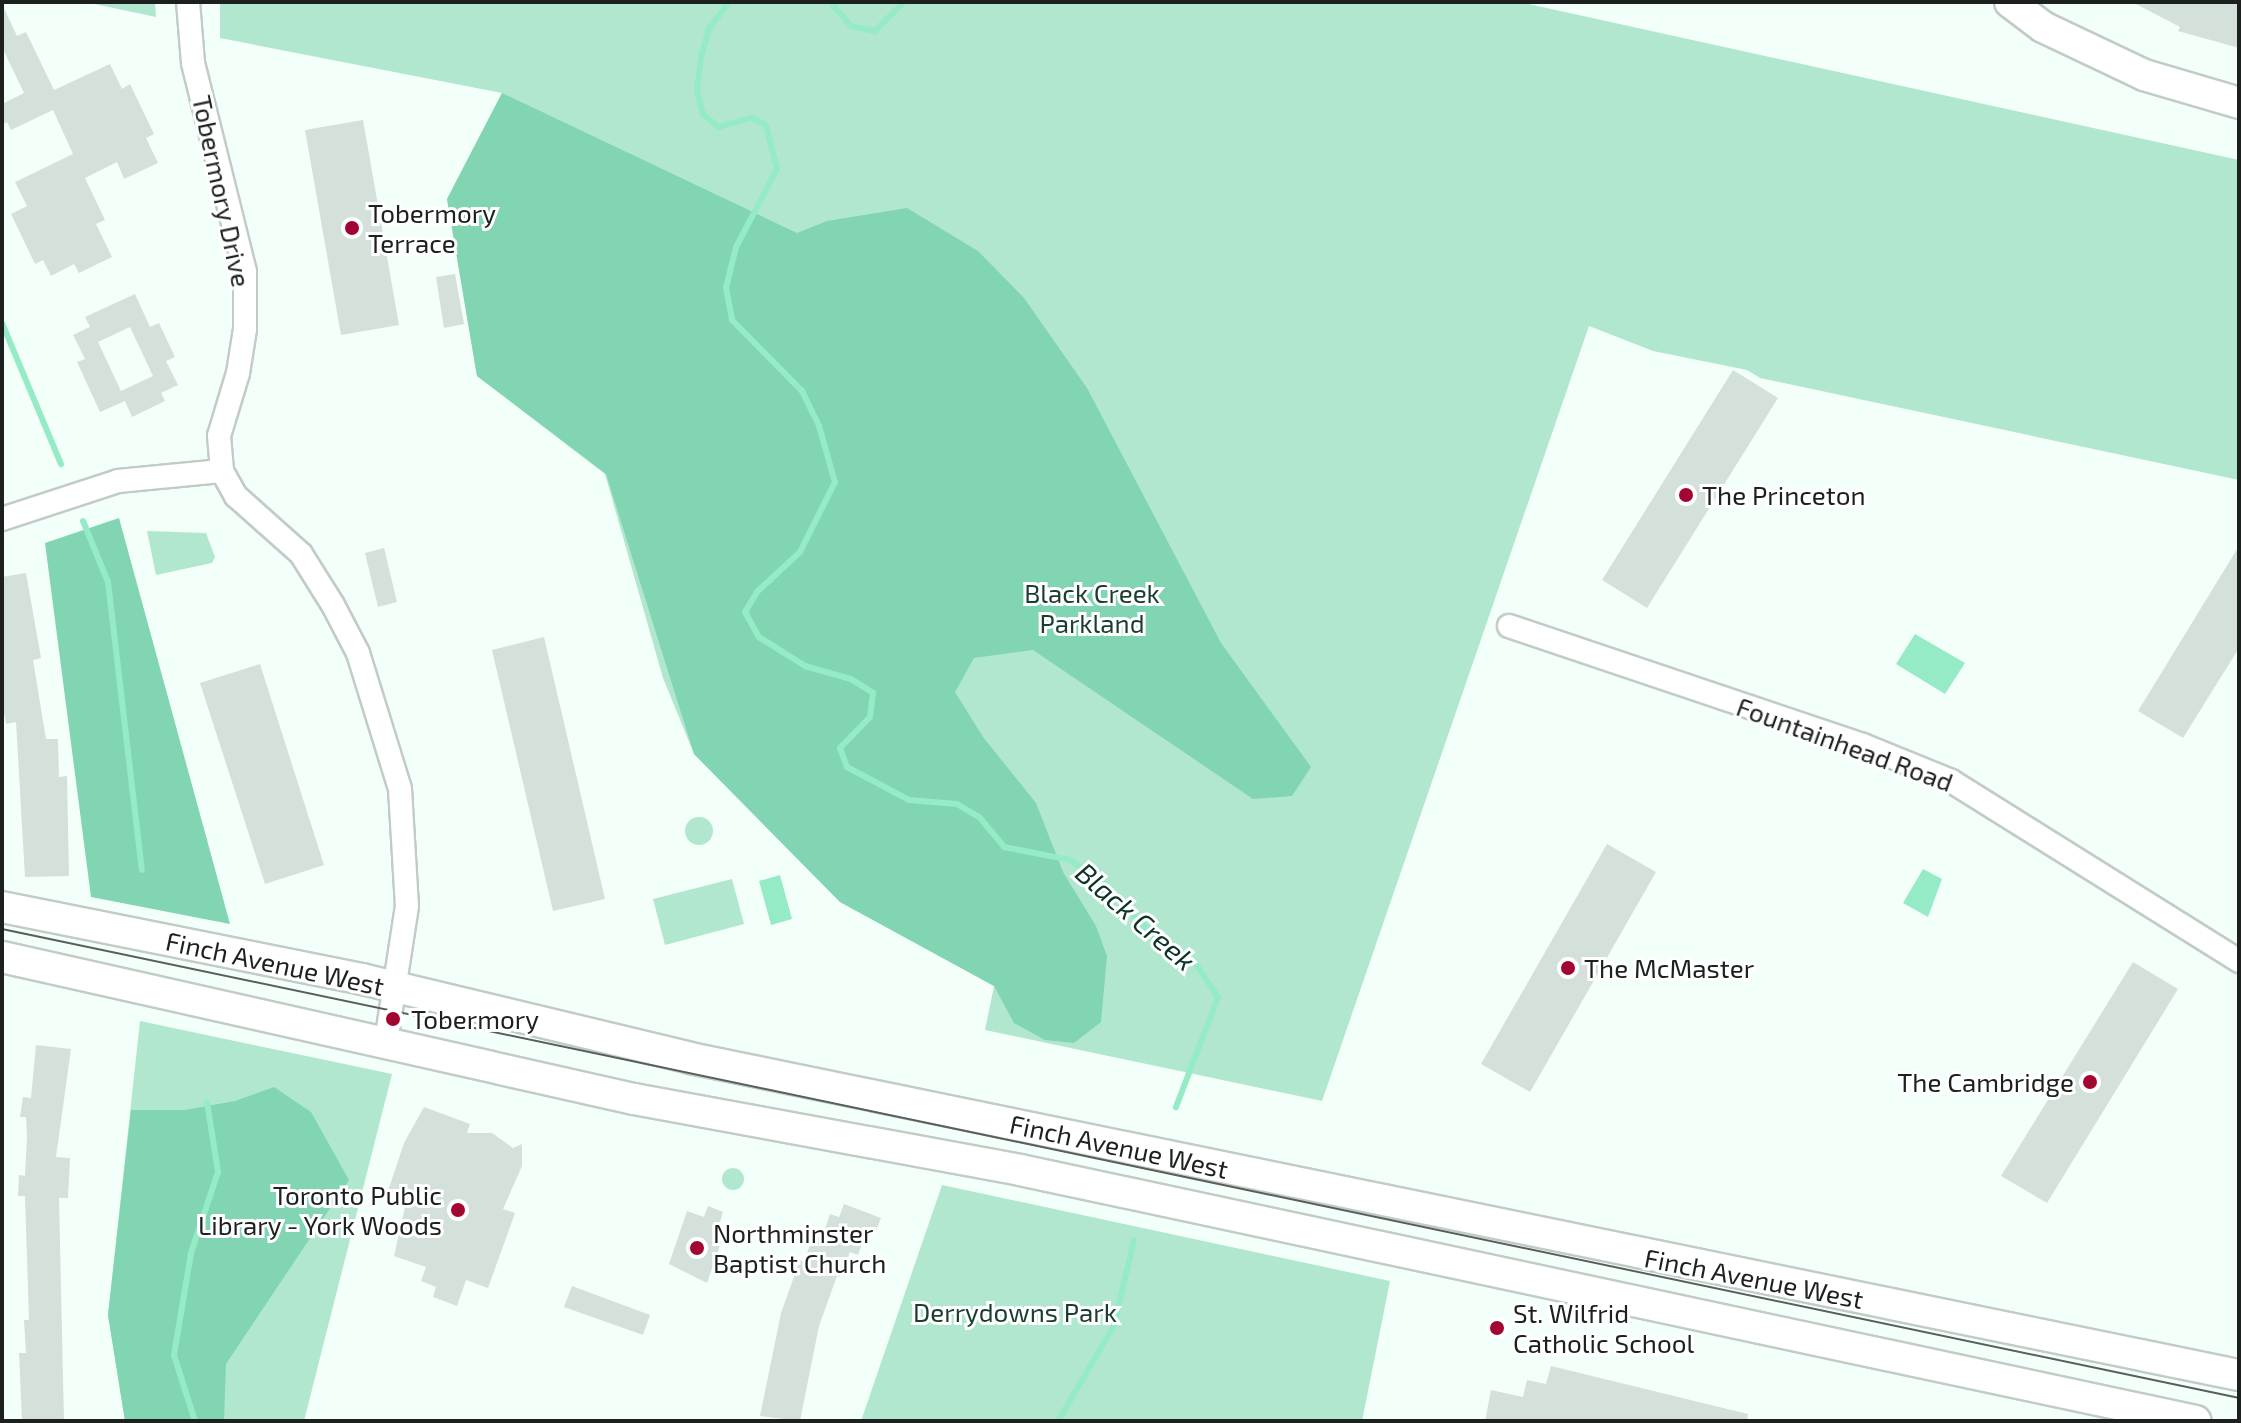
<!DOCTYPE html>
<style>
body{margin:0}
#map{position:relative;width:2241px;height:1423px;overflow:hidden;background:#f3fff9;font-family:"Exo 2",sans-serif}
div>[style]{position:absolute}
.green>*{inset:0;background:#b2e7cf}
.round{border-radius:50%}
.forest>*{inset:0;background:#81d5b2}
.water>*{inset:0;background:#96ebc7}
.stream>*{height:6px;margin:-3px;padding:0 3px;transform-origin:3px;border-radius:3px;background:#96ebc7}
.building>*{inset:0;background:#d4e0da}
.roads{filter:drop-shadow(2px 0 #c1ccc7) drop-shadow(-2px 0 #c1ccc7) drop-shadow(0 2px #c1ccc7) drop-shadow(0 -2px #c1ccc7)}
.street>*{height:22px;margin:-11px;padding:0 11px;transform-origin:11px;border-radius:11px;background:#fff}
.secondary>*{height:30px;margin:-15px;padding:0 15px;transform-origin:15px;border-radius:15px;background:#fff}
.tram>*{height:2px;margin:-1px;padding:0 1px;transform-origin:1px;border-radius:1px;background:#585e5b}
.dots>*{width:22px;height:22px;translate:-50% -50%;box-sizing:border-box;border:4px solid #fff;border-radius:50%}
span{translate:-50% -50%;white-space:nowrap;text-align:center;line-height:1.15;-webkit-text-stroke:6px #fff;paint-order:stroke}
.street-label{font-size:26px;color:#1c201e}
.poi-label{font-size:26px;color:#1c201e}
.left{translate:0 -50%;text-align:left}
.right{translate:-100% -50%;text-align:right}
.park-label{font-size:26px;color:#193e30}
.water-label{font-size:28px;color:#0d3326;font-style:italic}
.frame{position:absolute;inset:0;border:4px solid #1c201e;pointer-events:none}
</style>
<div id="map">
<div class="green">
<i style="clip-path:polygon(85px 2px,155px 2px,156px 17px)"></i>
<i style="clip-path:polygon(220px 2px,1519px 2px,2239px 160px,2239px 480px,1760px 378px,1747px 370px,1653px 351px,1589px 326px,1322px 1101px,985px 1030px,994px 986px,840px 902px,694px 754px,663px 678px,605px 474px,477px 376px,447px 199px,502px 93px,220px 38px)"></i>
<i style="clip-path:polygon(147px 531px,206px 533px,215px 557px,212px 563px,156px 575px)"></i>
<i class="round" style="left:685px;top:817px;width:28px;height:28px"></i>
<i style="clip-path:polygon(732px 879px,744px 924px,665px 945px,653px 899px)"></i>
<i style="clip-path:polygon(140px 1021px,392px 1074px,304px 1421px,125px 1421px,108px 1315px)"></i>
<i class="round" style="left:722px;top:1168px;width:22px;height:22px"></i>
<i style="clip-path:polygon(942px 1185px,1390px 1281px,1362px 1421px,861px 1421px)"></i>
</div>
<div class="forest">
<i style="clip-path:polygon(502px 93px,797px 233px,827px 221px,907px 208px,978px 251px,1024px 298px,1087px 388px,1221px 643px,1311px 767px,1292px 796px,1253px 799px,1033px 650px,974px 658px,955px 692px,983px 737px,1036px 803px,1063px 872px,1096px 926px,1107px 956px,1101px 1022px,1074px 1043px,1045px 1040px,1014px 1023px,994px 986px,840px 902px,694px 754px,606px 474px,477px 376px,447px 199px)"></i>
<i style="clip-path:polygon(119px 518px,230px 924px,91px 897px,45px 543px)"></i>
<i style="clip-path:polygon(274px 1087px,311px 1112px,349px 1180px,226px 1364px,224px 1421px,125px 1421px,108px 1315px,131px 1110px,185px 1110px,235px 1101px)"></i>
</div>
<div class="water">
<i style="clip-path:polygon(1915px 634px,1965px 663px,1945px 694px,1896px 664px)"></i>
<i style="clip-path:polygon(1923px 869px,1942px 879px,1928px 917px,1903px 903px)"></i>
<i style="clip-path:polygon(780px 875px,792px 919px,771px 925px,759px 881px)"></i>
</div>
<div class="stream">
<i style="left:729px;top:2px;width:34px;rotate:127deg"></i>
<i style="left:709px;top:29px;width:29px;rotate:106deg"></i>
<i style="left:701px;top:57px;width:34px;rotate:97deg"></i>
<i style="left:697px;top:91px;width:24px;rotate:75deg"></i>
<i style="left:703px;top:114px;width:20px;rotate:41deg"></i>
<i style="left:718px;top:127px;width:35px;rotate:-15deg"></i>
<i style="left:752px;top:118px;width:16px;rotate:27deg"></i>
<i style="left:766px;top:125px;width:45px;rotate:76deg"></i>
<i style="left:777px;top:169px;width:88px;rotate:117.7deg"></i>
<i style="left:736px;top:247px;width:42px;rotate:103.7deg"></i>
<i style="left:726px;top:288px;width:33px;rotate:79deg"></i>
<i style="left:732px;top:320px;width:100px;rotate:45.4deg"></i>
<i style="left:802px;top:391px;width:39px;rotate:64deg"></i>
<i style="left:819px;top:426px;width:58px;rotate:74.1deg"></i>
<i style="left:835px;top:482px;width:78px;rotate:116.6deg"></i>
<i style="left:800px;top:552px;width:59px;rotate:137.1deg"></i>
<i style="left:757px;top:592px;width:23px;rotate:121deg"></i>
<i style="left:745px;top:612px;width:29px;rotate:61deg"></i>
<i style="left:759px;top:637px;width:54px;rotate:32.2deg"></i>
<i style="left:805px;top:666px;width:48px;rotate:15.8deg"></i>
<i style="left:851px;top:679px;width:26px;rotate:32deg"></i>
<i style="left:873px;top:693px;width:24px;rotate:97deg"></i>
<i style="left:870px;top:717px;width:43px;rotate:134.1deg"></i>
<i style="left:840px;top:748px;width:20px;rotate:70deg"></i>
<i style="left:847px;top:767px;width:70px;rotate:28deg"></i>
<i style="left:909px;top:800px;width:48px;rotate:4.8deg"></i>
<i style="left:957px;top:804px;width:27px;rotate:31deg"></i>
<i style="left:980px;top:818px;width:38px;rotate:50deg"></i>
<i style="left:1004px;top:847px;width:67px;rotate:11.1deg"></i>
<i style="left:1070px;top:860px;width:45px;rotate:35.1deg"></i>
<i style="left:1107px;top:886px;width:60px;rotate:47deg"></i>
<i style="left:1148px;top:930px;width:57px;rotate:35.1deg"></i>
<i style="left:1195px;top:963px;width:41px;rotate:55.9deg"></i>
<i style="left:1218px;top:997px;width:118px;rotate:110.9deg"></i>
<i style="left:830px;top:2px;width:32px;rotate:49deg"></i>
<i style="left:851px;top:26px;width:25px;rotate:12deg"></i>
<i style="left:875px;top:31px;width:41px;rotate:-45deg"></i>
<i style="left:2px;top:323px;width:153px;rotate:67.3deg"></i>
<i style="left:83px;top:521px;width:66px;rotate:67.7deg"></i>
<i style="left:108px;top:582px;width:290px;rotate:83.3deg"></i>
<i style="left:195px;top:1421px;width:69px;rotate:-107.7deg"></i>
<i style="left:174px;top:1355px;width:103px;rotate:-80.5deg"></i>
<i style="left:191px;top:1253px;width:85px;rotate:-71.6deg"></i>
<i style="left:218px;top:1172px;width:71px;rotate:-98.9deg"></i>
<i style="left:1058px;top:1421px;width:110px;rotate:-59.5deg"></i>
<i style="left:1114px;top:1326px;width:88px;rotate:-76.9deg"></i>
</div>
<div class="building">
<i style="clip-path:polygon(2132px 2px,2239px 2px,2239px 48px,2178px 31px,2180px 27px)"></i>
<i style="clip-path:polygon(2px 4px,17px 36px,26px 32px,54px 90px,110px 64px,122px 89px,130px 84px,154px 134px,146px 138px,158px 163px,124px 179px,117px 162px,85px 178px,105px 220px,96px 224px,112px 257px,79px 273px,74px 264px,51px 276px,43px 260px,35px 264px,11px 214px,27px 206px,15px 182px,73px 154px,53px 110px,11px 130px,7px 122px,2px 125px,2px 104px,24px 93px,2px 47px)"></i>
<i style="clip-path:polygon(363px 120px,399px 325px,341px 335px,305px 130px)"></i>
<i style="clip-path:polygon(455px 274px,464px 324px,444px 328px,436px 277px)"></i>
<i style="clip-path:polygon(evenodd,135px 294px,150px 327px,159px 323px,175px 357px,166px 361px,178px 385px,161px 393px,165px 401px,132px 417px,125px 401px,100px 412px,77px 362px,85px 359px,73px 335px,90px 327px,85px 317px,135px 294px,130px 327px,153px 376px,121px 391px,98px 342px,130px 327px)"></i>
<i style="clip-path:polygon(1733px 370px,1778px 398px,1647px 608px,1602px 580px)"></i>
<i style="clip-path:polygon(2239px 546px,2239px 648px,2183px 738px,2138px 711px)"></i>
<i style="clip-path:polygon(384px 548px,397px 602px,378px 607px,365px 553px)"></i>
<i style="clip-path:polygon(26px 573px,41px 658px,33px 660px,46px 739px,58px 739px,59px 777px,67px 776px,69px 876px,25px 877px,16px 722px,6px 724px,2px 700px,2px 577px)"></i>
<i style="clip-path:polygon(544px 637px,605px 899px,553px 911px,492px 650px)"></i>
<i style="clip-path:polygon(260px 664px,324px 865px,265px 884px,200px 683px)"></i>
<i style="clip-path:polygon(1607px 844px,1656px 872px,1530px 1092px,1481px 1064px)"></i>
<i style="clip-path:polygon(2133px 962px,2178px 989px,2047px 1203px,2001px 1176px)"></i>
<i style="clip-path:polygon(36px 1045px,71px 1049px,56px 1157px,70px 1158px,68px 1198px,59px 1198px,64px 1421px,22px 1421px,19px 1353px,26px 1353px,24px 1320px,29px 1320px,25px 1196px,18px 1196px,19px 1175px,25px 1176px,27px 1137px,26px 1117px,20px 1117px,23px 1097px,31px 1098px)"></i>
<i style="clip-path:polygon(424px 1107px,470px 1124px,467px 1133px,492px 1133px,513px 1148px,522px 1144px,522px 1166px,503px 1209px,515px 1213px,488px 1288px,466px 1280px,457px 1306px,433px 1297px,436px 1287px,421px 1281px,426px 1267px,394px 1256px,407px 1198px,388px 1191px,404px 1143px)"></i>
<i style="clip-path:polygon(844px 1204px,881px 1218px,875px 1233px,867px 1230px,858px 1255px,850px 1252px,840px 1277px,837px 1276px,819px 1326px,800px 1421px,760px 1416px,781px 1313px,800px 1260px,804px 1262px,813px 1236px,822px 1239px,830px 1214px,839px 1217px)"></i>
<i style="clip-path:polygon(708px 1206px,723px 1212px,718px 1229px,725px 1231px,707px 1283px,669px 1264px,687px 1211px,704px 1217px)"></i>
<i style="clip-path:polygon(572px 1286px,650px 1315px,643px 1335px,564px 1307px)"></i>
<i style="clip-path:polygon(1551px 1366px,1748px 1414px,1747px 1421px,1485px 1421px,1491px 1390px,1523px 1397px,1527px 1380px,1546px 1384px)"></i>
</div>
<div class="roads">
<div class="street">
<i style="left:188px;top:2px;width:61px;rotate:85.3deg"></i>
<i style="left:193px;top:63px;width:215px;rotate:76deg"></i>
<i style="left:245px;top:272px;width:57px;rotate:90deg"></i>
<i style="left:245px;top:329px;width:45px;rotate:99deg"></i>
<i style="left:238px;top:373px;width:66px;rotate:106.8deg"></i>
<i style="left:219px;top:436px;width:35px;rotate:85deg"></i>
<i style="left:222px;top:471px;width:29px;rotate:61deg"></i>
<i style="left:236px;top:496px;width:87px;rotate:41.7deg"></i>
<i style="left:301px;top:554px;width:60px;rotate:57.9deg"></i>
<i style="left:333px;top:605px;width:54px;rotate:62.5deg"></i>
<i style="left:358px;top:653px;width:142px;rotate:72.8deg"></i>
<i style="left:400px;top:789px;width:117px;rotate:86.6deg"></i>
<i style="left:407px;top:906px;width:137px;rotate:98.8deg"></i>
<i style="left:2px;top:519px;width:122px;rotate:-18.1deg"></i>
<i style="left:118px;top:481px;width:104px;rotate:-5.5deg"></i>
<i style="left:1509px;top:626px;width:373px;rotate:18.6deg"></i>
<i style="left:1863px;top:745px;width:95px;rotate:22.2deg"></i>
<i style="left:1951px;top:781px;width:340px;rotate:32deg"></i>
</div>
<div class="secondary">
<i style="left:2010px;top:2px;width:41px;rotate:37.1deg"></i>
<i style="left:2043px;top:27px;width:112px;rotate:25.4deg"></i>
<i style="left:2144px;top:75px;width:99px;rotate:16.4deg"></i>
<i style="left:2px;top:907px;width:367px;rotate:11.3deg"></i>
<i style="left:362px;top:979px;width:337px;rotate:13.5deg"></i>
<i style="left:690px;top:1058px;width:1581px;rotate:11.57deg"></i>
<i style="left:2px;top:957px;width:648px;rotate:12.66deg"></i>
<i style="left:634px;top:1099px;width:392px;rotate:10.4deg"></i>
<i style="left:1020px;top:1170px;width:1202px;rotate:12.05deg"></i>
</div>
</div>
<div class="tram">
<i style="left:2px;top:929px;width:2286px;rotate:11.84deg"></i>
</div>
<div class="dots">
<i style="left:352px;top:228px;background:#a30533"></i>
<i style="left:1686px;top:495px;background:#a30533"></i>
<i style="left:1568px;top:968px;background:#a30533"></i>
<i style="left:393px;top:1019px;background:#a30533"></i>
<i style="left:2090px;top:1082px;background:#a30533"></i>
<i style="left:458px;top:1210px;background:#a30533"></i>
<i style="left:697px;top:1248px;background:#a30533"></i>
<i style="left:1497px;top:1328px;background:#a30533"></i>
</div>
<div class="street-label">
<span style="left:222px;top:191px;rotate:78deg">Tobermory Drive</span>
<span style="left:1845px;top:744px;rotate:20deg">Fountainhead Road</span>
<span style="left:275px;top:963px;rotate:12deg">Finch Avenue West</span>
<span style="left:1119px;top:1146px;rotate:12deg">Finch Avenue West</span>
<span style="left:1754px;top:1278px;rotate:11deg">Finch Avenue West</span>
</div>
<div class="poi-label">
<span class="left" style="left:368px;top:228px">Tobermory<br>Terrace</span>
<span class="left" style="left:1702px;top:495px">The Princeton</span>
<span class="left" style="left:1584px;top:968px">The McMaster</span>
<span class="left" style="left:411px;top:1019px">Tobermory</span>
<span class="right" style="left:2074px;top:1082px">The Cambridge</span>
<span class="right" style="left:442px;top:1210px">Toronto Public<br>Library - York Woods</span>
<span class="left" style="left:713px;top:1248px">Northminster<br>Baptist Church</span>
<span class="left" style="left:1513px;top:1328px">St. Wilfrid<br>Catholic School</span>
</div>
<div class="park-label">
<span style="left:1092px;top:608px">Black Creek<br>Parkland</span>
<span style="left:1015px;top:1312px">Derrydowns Park</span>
</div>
<div class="water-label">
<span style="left:1136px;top:916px;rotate:41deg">Black Creek</span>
</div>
<div class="frame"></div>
</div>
